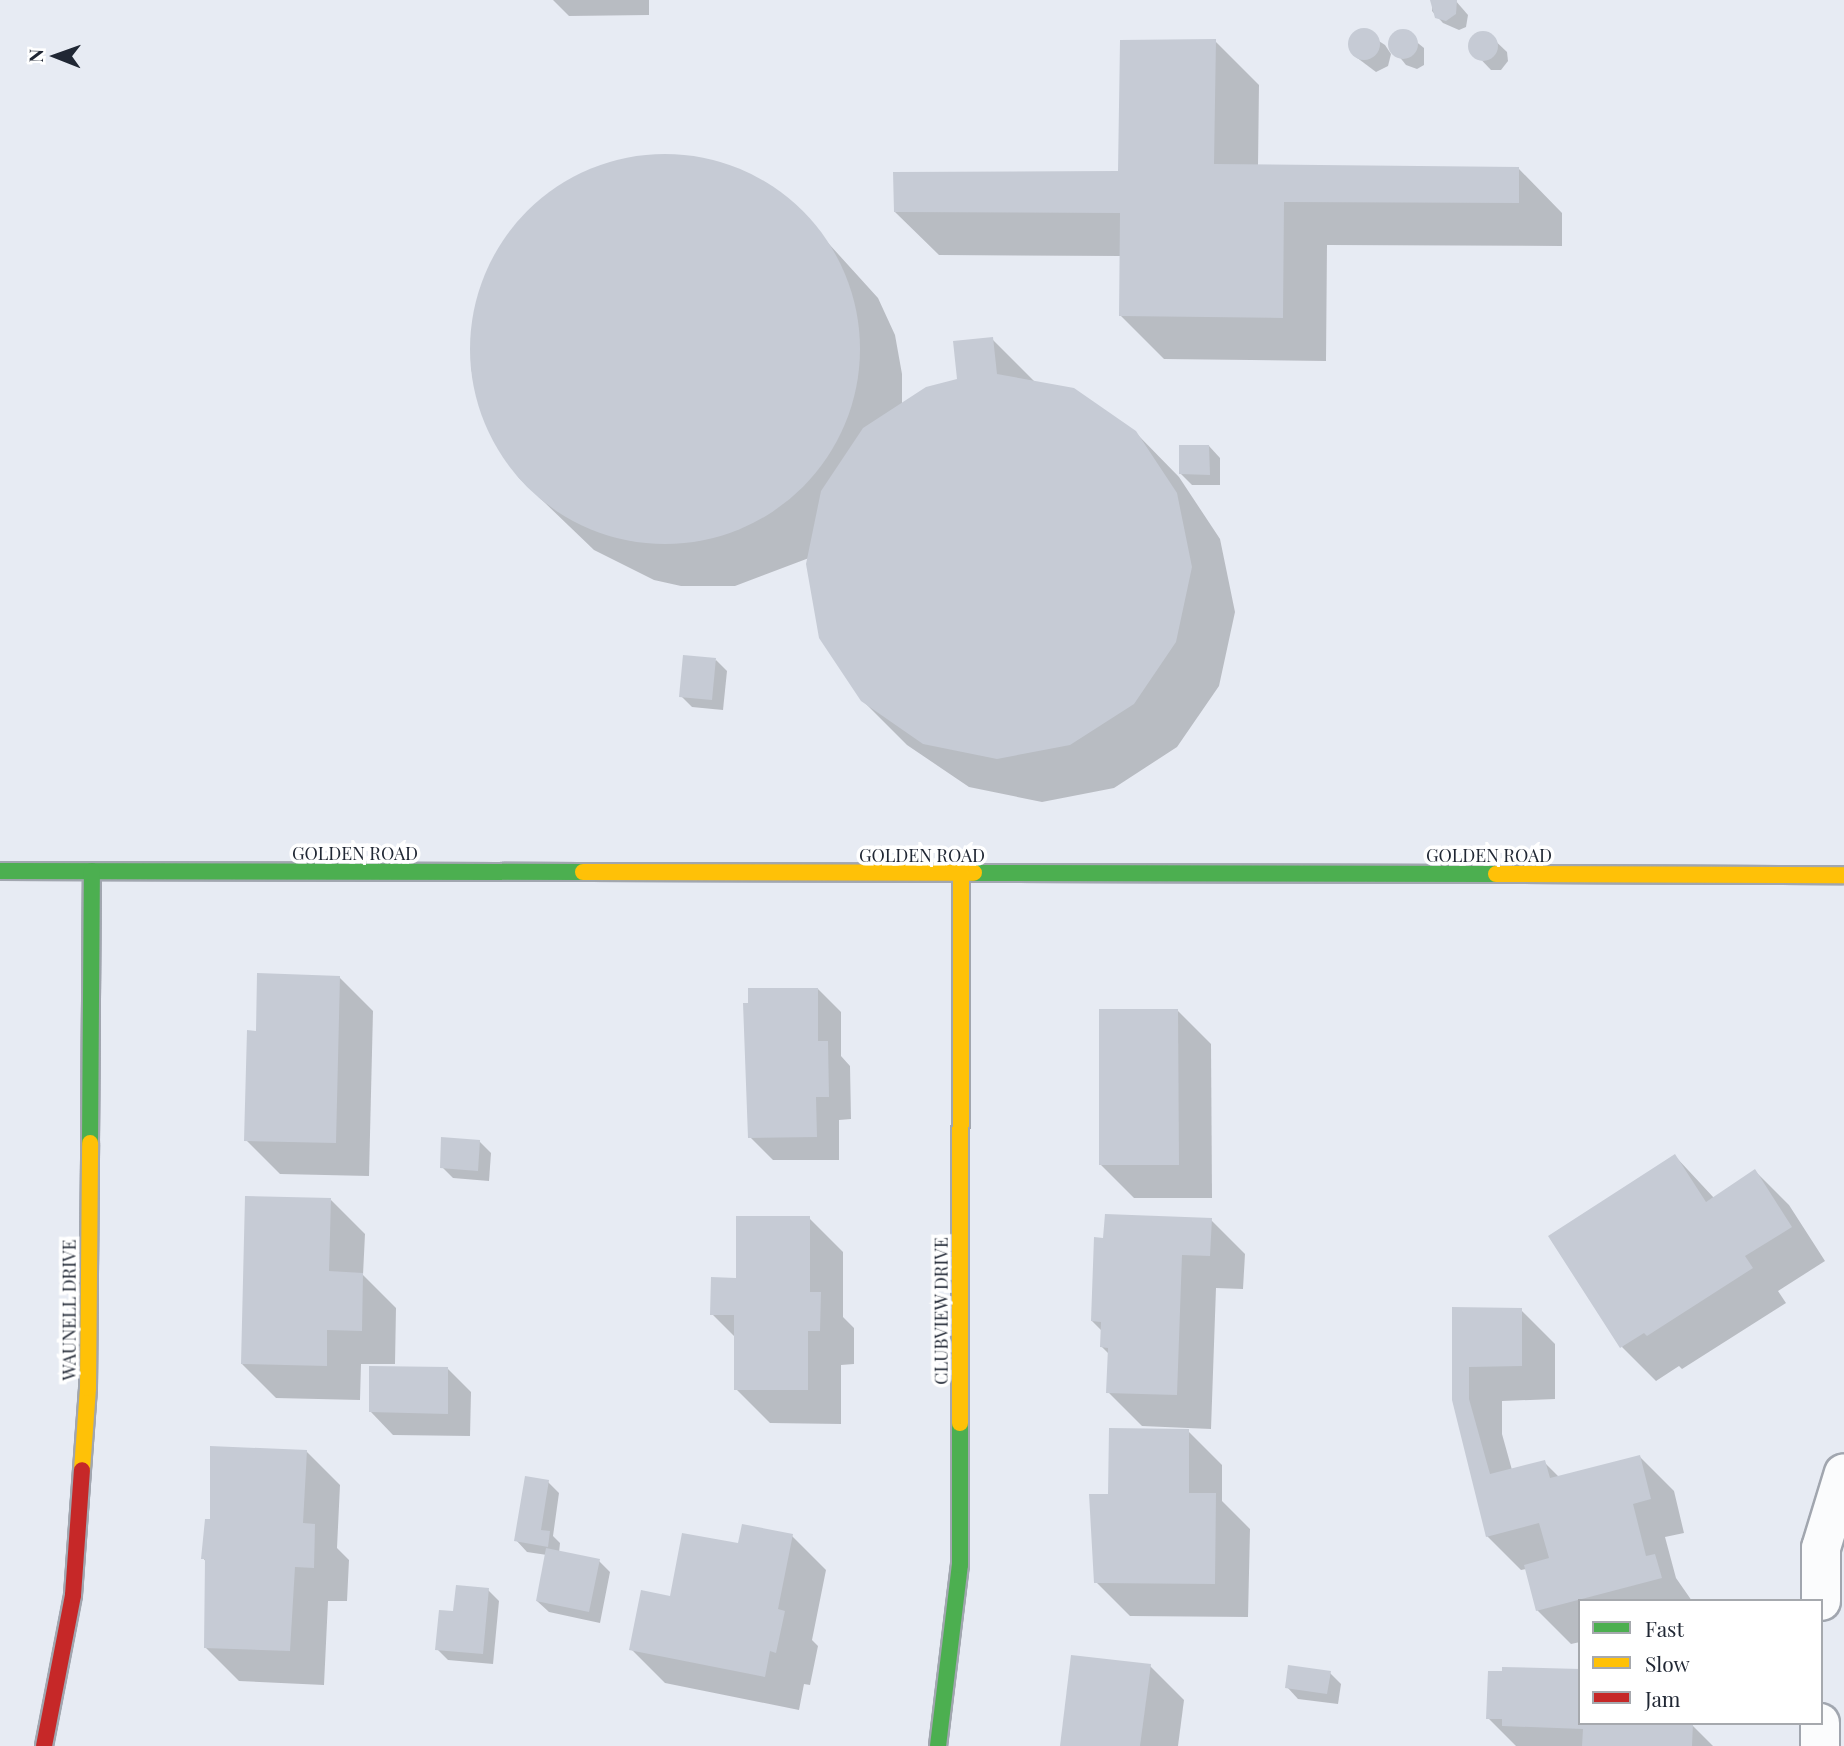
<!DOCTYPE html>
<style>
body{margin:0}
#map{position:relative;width:1844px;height:1746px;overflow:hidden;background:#e7ebf3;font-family:"Playfair Display",serif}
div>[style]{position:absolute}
.shadow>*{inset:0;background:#0003}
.building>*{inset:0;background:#c6cbd5}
.round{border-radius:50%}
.roads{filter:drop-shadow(2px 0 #a1a6af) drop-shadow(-2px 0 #a1a6af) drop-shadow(0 2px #a1a6af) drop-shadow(0 -2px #a1a6af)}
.street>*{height:38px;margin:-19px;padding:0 19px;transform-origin:19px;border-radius:19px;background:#fbfcfd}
.fast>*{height:16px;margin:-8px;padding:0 8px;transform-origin:8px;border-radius:8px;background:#4caf50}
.slow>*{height:16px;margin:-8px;padding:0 8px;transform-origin:8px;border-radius:8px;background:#ffc107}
.jam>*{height:16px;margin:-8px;padding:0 8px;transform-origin:8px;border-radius:8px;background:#c62828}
span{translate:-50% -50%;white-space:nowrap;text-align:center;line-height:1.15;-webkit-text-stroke:7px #fff;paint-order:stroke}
.street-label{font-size:18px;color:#202734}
.legend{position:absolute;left:1578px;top:1599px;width:245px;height:126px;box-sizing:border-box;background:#fff;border:2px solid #a6a9ae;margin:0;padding:9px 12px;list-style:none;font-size:21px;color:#202734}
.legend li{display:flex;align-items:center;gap:14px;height:35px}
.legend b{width:35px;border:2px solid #a6a9ae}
.north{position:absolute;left:21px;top:21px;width:70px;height:70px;-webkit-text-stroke:5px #fff;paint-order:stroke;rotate:271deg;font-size:19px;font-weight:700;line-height:28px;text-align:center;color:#202734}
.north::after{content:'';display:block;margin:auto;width:24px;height:32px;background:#202734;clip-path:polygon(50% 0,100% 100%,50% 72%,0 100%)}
</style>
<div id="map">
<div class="shadow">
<i style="clip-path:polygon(553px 0,649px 0,649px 15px,569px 16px)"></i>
<i style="clip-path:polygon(1433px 0,1455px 0,1468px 15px,1466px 27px,1459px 30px,1443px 23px,1432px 11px)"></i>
<i style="clip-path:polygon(1362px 30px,1385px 45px,1391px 54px,1388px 66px,1376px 72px,1356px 57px,1349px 46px,1351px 37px)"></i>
<i style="clip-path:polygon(1403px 31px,1424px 48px,1424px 65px,1417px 69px,1406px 65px,1390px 45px,1394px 35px)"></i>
<i style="clip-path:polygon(1487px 33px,1507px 52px,1508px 61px,1501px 70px,1491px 70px,1471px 49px,1478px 34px)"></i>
<i style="clip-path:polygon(1215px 41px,1259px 85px,1258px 166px,1519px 169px,1562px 213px,1562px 246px,1327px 245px,1326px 361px,1164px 359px,1120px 315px,1121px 256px,939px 255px,895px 212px,1119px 173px)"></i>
<i style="clip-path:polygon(653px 157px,721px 164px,759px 180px,790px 201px,878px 298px,895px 335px,902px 374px,902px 405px,959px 380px,992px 339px,1036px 383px,1135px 432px,1179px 477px,1220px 539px,1235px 612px,1219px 686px,1177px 747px,1114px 788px,1042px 802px,969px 787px,907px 745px,862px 700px,809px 558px,735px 586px,681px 586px,654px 580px,594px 550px,519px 478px,496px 444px,480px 408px,471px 368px,472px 329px,480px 289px,497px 252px,521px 220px,551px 192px,586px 172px)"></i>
<i style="clip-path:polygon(1209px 446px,1220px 458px,1220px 485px,1192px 485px,1181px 474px)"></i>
<i style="clip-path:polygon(716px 660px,727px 671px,723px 710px,692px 707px,681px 696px)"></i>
<i style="clip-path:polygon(339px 977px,373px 1011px,369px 1176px,280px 1174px,246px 1140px,258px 1033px)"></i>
<i style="clip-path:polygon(818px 989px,841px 1012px,841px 1056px,850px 1066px,851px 1119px,839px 1120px,839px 1160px,773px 1160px,750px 1137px,749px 1005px)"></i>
<i style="clip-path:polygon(1177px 1010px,1211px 1044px,1212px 1198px,1134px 1198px,1100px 1164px)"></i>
<i style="clip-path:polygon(479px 1141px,491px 1153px,489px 1181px,453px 1178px,442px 1167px)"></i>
<i style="clip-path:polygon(1675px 1156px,1714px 1198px,1755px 1171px,1789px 1205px,1825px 1261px,1778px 1291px,1786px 1303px,1682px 1369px,1679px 1366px,1656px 1381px,1622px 1347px)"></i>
<i style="clip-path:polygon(331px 1200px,365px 1234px,363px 1275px,396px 1308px,395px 1364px,361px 1364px,360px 1400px,276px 1398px,242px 1364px)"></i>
<i style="clip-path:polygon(809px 1218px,843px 1252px,843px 1317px,854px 1328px,854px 1364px,841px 1365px,841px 1424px,770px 1423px,736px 1389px,736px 1338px,712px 1314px,738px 1279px)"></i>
<i style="clip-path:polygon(1211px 1220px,1245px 1254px,1243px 1289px,1216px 1288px,1211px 1429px,1142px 1426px,1108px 1392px,1109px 1354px,1102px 1347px,1102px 1331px,1092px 1321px,1105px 1239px)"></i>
<i style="clip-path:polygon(1453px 1309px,1521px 1310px,1555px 1344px,1555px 1399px,1502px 1401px,1502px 1434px,1512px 1470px,1544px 1462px,1559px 1477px,1640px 1457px,1674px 1491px,1684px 1533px,1665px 1537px,1676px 1578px,1692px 1601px,1580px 1601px,1580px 1642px,1571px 1644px,1537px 1610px,1526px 1569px,1521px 1570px,1487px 1536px)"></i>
<i style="clip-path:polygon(448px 1369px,471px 1392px,470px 1436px,393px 1435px,370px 1411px)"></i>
<i style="clip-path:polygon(1188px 1431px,1222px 1465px,1222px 1501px,1250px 1529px,1248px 1617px,1130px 1616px,1096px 1582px)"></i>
<i style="clip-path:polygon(306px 1451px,340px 1485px,337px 1548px,349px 1560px,347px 1601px,328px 1601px,324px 1685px,239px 1681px,205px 1647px,207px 1563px,203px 1558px,212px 1521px)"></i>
<i style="clip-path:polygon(548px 1482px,559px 1493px,553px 1536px,560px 1543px,559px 1553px,599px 1561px,610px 1572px,600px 1623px,549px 1612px,537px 1601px,547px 1555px,527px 1552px,516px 1540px)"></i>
<i style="clip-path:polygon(792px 1536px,826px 1570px,812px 1640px,818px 1646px,810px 1685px,804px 1684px,799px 1710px,665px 1683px,631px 1649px,671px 1598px,740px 1545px)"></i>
<i style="clip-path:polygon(488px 1590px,499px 1601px,493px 1664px,448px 1660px,437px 1649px,454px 1613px)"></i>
<i style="clip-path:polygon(1150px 1666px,1184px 1700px,1178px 1746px,1061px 1746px)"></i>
<i style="clip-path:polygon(1330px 1673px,1341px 1684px,1338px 1704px,1298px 1699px,1287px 1687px)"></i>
<i style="clip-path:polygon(1488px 1718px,1692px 1725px,1713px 1746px,1516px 1746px)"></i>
</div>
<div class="building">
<i style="clip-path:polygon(1430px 0,1457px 0,1456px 14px,1446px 21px,1435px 18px)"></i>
<i class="round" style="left:1348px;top:28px;width:32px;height:32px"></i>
<i class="round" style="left:1388px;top:29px;width:30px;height:30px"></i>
<i class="round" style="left:1468px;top:31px;width:30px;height:30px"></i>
<i style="clip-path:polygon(1216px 39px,1214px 164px,1519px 167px,1519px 203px,1284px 202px,1283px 318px,1119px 316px,1120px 213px,894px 212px,893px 172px,1118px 171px,1120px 40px)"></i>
<i class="round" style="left:470px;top:154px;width:390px;height:390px"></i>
<i style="clip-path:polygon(993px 337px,997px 374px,1074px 388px,1136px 431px,1177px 493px,1192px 567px,1176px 642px,1134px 704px,1070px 745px,997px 759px,923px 744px,861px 701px,819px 638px,806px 564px,821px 491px,863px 428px,926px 387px,957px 379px,953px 341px)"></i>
<i style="clip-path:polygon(1179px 445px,1209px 445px,1210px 475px,1179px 474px)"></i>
<i style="clip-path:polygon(683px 655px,716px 658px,712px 700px,679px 697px)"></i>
<i style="clip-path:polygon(257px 973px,340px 976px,336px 1143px,244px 1141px,247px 1030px,256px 1031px)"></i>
<i style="clip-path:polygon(748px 988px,818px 988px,818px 1041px,828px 1041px,829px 1097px,816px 1097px,817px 1137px,748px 1138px,743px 1003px,748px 1003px)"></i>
<i style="clip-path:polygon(1099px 1009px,1178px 1009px,1179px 1165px,1099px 1165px)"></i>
<i style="clip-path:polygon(441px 1137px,480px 1140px,478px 1171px,440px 1168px)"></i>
<i style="clip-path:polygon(1675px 1154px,1706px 1202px,1755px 1169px,1792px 1227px,1745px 1256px,1753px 1268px,1647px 1336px,1644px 1333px,1620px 1348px,1548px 1236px)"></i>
<i style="clip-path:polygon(245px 1196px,331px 1198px,329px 1271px,363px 1273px,362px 1331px,327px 1330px,327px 1366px,241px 1364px)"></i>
<i style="clip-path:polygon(1105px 1214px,1212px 1218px,1210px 1256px,1182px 1255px,1177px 1395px,1106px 1393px,1108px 1348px,1100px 1347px,1101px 1322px,1091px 1321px,1094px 1237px,1103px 1238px)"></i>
<i style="clip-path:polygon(736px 1216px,810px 1216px,810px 1292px,821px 1292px,820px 1331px,808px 1331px,808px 1390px,734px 1390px,734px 1315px,710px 1315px,711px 1277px,736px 1278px)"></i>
<i style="clip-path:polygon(1452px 1307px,1522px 1308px,1522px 1366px,1469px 1367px,1469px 1399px,1490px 1474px,1545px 1460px,1550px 1478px,1640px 1455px,1651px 1499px,1633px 1504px,1646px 1556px,1655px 1554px,1662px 1578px,1536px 1611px,1524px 1565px,1549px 1558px,1539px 1523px,1486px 1537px,1452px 1400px)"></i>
<i style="clip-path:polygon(369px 1366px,448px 1367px,448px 1414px,369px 1412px)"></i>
<i style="clip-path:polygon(1109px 1428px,1189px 1429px,1189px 1493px,1216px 1493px,1215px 1584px,1094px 1583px,1089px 1494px,1108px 1494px)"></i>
<i style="clip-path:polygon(210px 1446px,307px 1450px,303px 1523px,315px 1524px,314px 1568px,295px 1567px,290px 1651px,204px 1648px,205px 1559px,201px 1559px,205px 1519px,210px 1519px)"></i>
<i style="clip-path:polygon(525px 1476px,549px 1480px,541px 1530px,550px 1531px,548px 1547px,514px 1541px)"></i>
<i style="clip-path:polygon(742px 1524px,793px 1534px,778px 1609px,785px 1611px,776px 1653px,770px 1651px,765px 1677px,629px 1650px,641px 1590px,670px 1596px,682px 1533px,738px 1543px)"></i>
<i style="clip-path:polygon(546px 1548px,600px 1559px,589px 1612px,536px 1601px)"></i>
<i style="clip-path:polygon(456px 1585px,489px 1588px,483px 1654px,435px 1650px,439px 1610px,453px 1611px)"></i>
<i style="clip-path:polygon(1071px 1655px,1151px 1664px,1140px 1746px,1060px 1746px)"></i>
<i style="clip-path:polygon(1288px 1665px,1331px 1671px,1327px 1694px,1285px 1688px)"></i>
<i style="clip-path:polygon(1502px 1667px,1580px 1669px,1580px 1723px,1693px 1723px,1692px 1746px,1582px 1746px,1583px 1729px,1502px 1726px,1502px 1719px,1486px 1719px,1488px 1671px,1502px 1671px)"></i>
</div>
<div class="roads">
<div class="street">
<i style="left:1821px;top:1601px;width:53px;rotate:-90deg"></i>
<i style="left:1821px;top:1548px;width:78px;rotate:-73deg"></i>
<i style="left:1820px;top:1746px;width:23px;rotate:-90deg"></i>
</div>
<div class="fast">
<i style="left:0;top:871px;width:583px;rotate:0.1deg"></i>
<i style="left:974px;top:873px;width:522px;rotate:0.11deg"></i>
<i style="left:90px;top:1143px;width:272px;rotate:-89.6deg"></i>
<i style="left:938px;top:1746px;width:182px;rotate:-83.1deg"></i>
<i style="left:960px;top:1565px;width:142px;rotate:-90deg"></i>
</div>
<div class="slow">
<i style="left:583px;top:872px;width:391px;rotate:0.1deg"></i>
<i style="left:1496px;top:874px;width:348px;rotate:0.2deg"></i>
<i style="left:960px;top:1423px;width:549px;rotate:-89.9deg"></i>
<i style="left:82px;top:1470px;width:82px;rotate:-85.8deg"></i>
<i style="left:88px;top:1388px;width:245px;rotate:-89.5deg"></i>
</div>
<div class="jam">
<i style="left:44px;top:1746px;width:154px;rotate:-79.1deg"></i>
<i style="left:73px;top:1595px;width:125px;rotate:-85.9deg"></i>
</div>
</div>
<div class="street-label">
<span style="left:355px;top:853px">GOLDEN ROAD</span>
<span style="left:922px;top:855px">GOLDEN ROAD</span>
<span style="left:1489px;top:855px">GOLDEN ROAD</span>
<span style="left:69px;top:1310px;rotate:-90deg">WAUNELL DRIVE</span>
<span style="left:941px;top:1311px;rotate:-90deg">CLUBVIEW DRIVE</span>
</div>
<ul class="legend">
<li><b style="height:9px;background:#4caf50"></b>Fast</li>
<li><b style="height:9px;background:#ffc107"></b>Slow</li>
<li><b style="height:9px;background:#c62828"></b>Jam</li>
</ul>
<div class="north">N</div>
</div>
